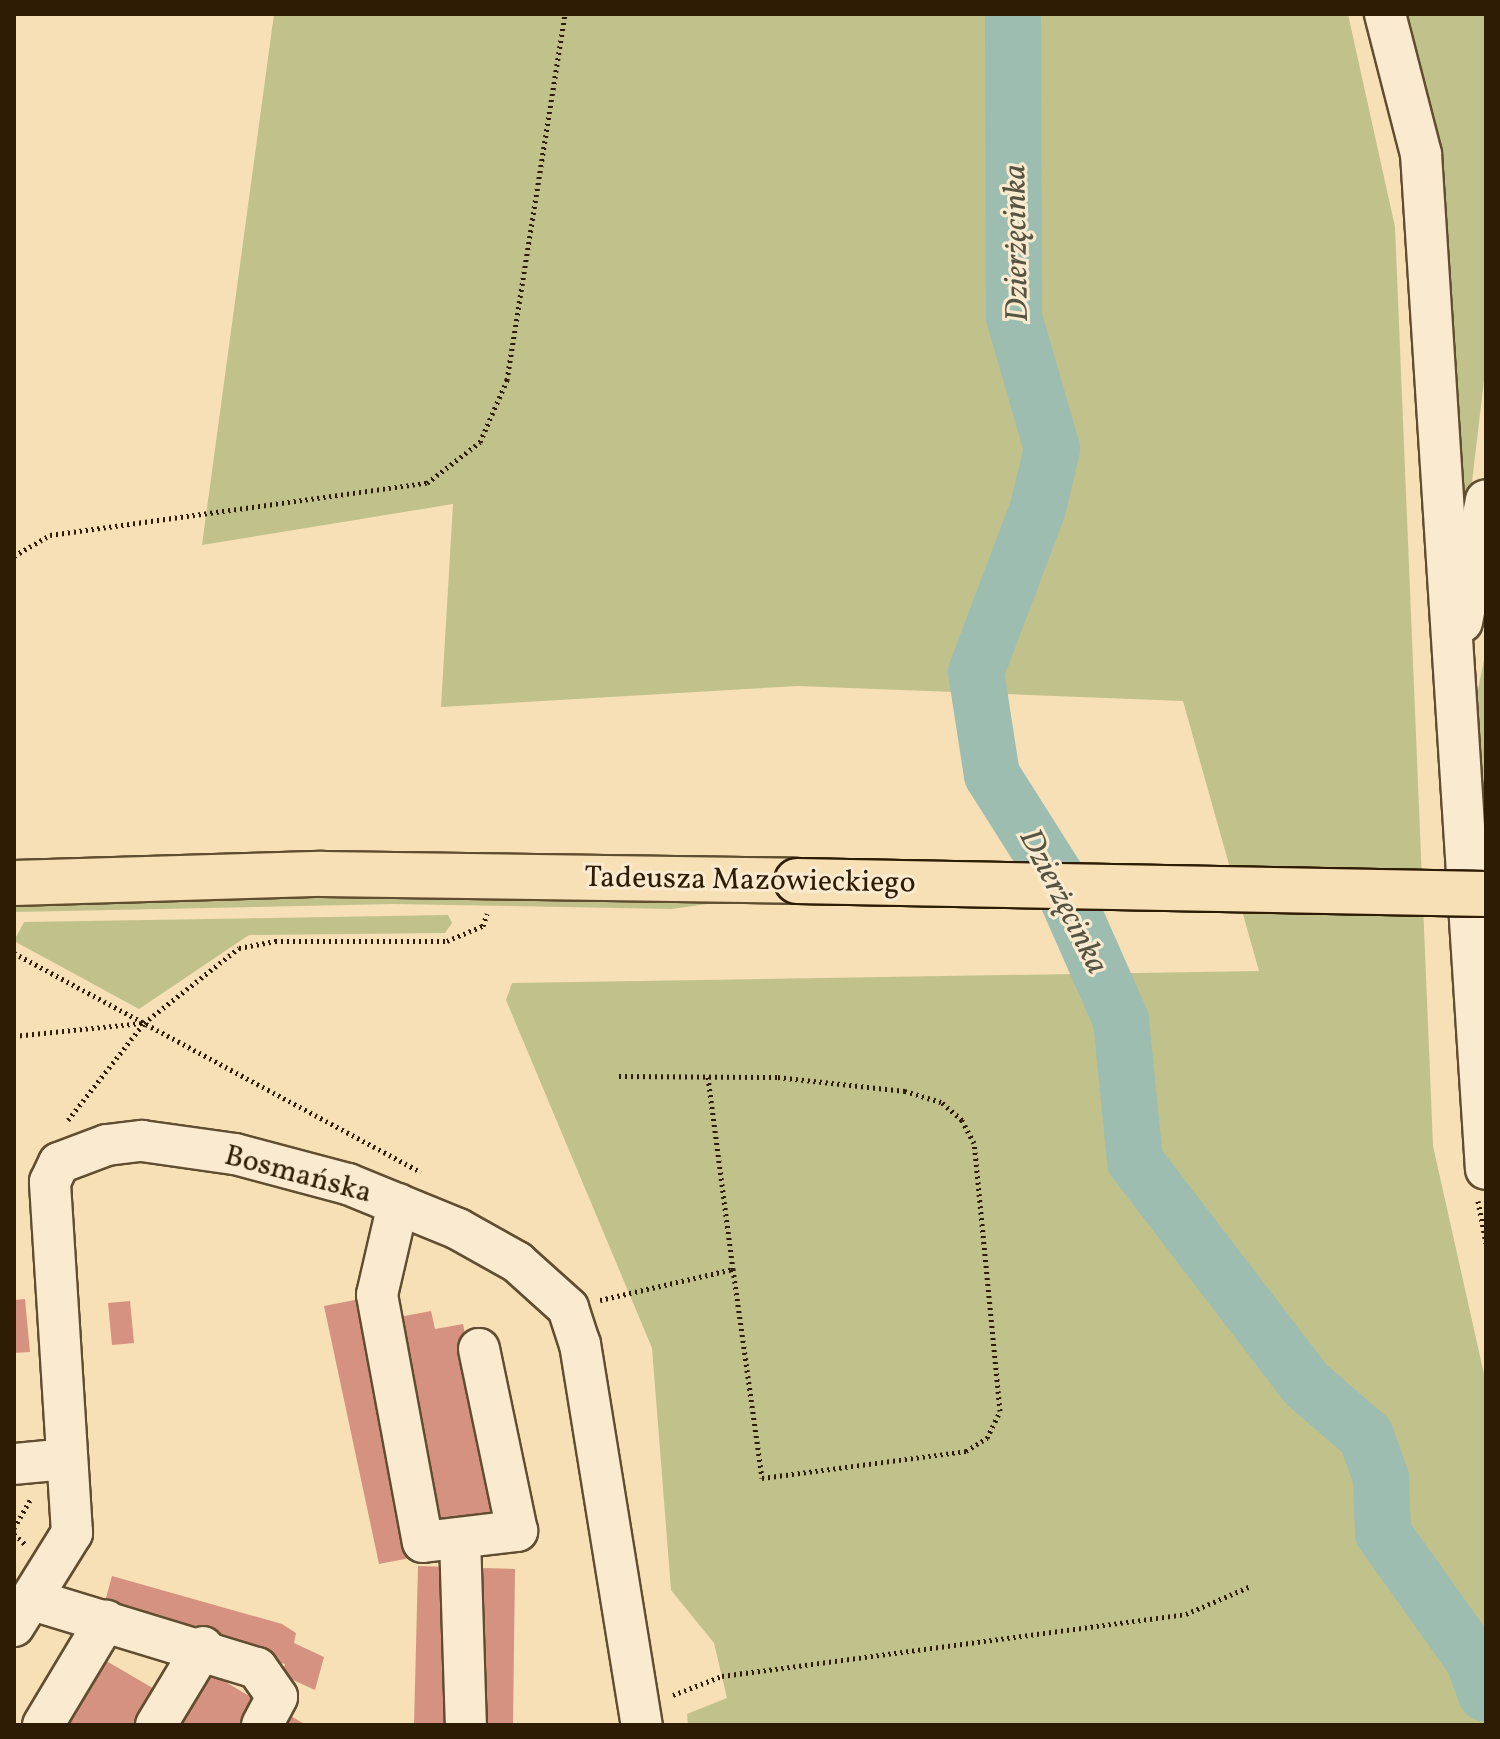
<!DOCTYPE html>
<meta charset="utf-8">
<style>
body{margin:0}
#map{position:relative;width:1500px;height:1739px;overflow:hidden;background:#f7e0b6;font-family:Vollkorn,serif}
div>[style]{position:absolute}
.green>*{inset:0;background:#c1c18b}
.river>*{height:56px;margin:-28px;padding:0 28px;transform-origin:28px;border-radius:28px;background:#9dbdb1}
.building>*{inset:0;background:#d69280}
.path>*{height:5px;margin-top:-2.5px;transform-origin:0;background:repeating-linear-gradient(90deg,#2f1c04 0 2px,transparent 0 6px)}
.roads{filter:drop-shadow(2px 0 #614d30) drop-shadow(-2px 0 #614d30) drop-shadow(0 2px #614d30) drop-shadow(0 -2px #614d30)}
.minor>*{height:40px;margin:-20px;padding:0 20px;transform-origin:20px;border-radius:20px;background:#faebd0}
.major>*{height:44px;margin:-22px;padding:0 22px;transform-origin:22px;border-radius:22px;background:#f7e0b6}
.bridges{filter:drop-shadow(2px 0 #2f1c04) drop-shadow(-2px 0 #2f1c04) drop-shadow(0 2px #2f1c04) drop-shadow(0 -2px #2f1c04)}
.major-bridge>*{height:44px;margin:-22px;padding:0 22px;transform-origin:22px;border-radius:22px;background:#f7e0b6}
span{translate:-50% -50%;white-space:nowrap;text-align:center;line-height:1.15;-webkit-text-stroke:6px #faebd0;paint-order:stroke}
.street-label{font-size:30px;color:#2f1c04}
.water-label{font-size:32px;color:#565441;font-style:italic}
.frame{position:absolute;inset:0;border:16px solid #2f1c04;pointer-events:none}
</style>
<div id="map">
<div class="green">
<i style="clip-path:polygon(274px 14px,1348px 14px,1395px 227px,1433px 1146px,1486px 1383px,1486px 1725px,688px 1725px,687px 1714px,727px 1698px,714px 1643px,671px 1590px,652px 1348px,506px 1000px,512px 983px,1259px 971px,1183px 701px,798px 686px,441px 707px,453px 504px,202px 545px)"></i>
<i style="clip-path:polygon(1398px 14px,1486px 14px,1486px 363px,1458px 601px)"></i>
<i style="clip-path:polygon(1486px 651px,1486px 851px,1478px 850px,1469px 731px)"></i>
<i style="clip-path:polygon(190px 892px,728px 901px,672px 909px,393px 904px,14px 912px,14px 900px)"></i>
<i style="clip-path:polygon(448px 915px,452px 923px,445px 933px,249px 935px,139px 1009px,14px 941px,24px 922px)"></i>
</div>
<div class="river">
<i style="left:1013px;top:14px;width:303px;rotate:89.8deg"></i>
<i style="left:1014px;top:317px;width:137px;rotate:73.9deg"></i>
<i style="left:1052px;top:449px;width:61px;rotate:103.3deg"></i>
<i style="left:1038px;top:508px;width:175px;rotate:110.7deg"></i>
<i style="left:976px;top:672px;width:104px;rotate:81.2deg"></i>
<i style="left:992px;top:775px;width:129px;rotate:57.7deg"></i>
<i style="left:1061px;top:884px;width:149px;rotate:66.2deg"></i>
<i style="left:1121px;top:1020px;width:142px;rotate:84.3deg"></i>
<i style="left:1135px;top:1161px;width:282px;rotate:52.5deg"></i>
<i style="left:1307px;top:1385px;width:78px;rotate:40.8deg"></i>
<i style="left:1366px;top:1436px;width:45px;rotate:70.3deg"></i>
<i style="left:1381px;top:1478px;width:55px;rotate:87.9deg"></i>
<i style="left:1383px;top:1533px;width:155px;rotate:54.5deg"></i>
<i style="left:1473px;top:1659px;width:37px;rotate:70deg"></i>
</div>
<div class="building">
<i style="clip-path:polygon(25px 1299px,30px 1352px,14px 1353px,14px 1300px)"></i>
<i style="clip-path:polygon(355px 1300px,410px 1558px,379px 1564px,324px 1306px)"></i>
<i style="clip-path:polygon(130px 1301px,134px 1343px,112px 1345px,108px 1303px)"></i>
<i style="clip-path:polygon(431px 1311px,435px 1329px,463px 1324px,503px 1524px,440px 1523px,399px 1317px)"></i>
<i style="clip-path:polygon(418px 1566px,449px 1567px,446px 1725px,414px 1725px)"></i>
<i style="clip-path:polygon(482px 1568px,515px 1569px,513px 1725px,480px 1725px)"></i>
<i style="clip-path:polygon(112px 1576px,282px 1624px,296px 1633px,294px 1643px,324px 1657px,315px 1690px,282px 1675px,285px 1664px,270px 1660px,271px 1653px,104px 1605px)"></i>
<i style="clip-path:polygon(103px 1659px,156px 1690px,135px 1725px,63px 1725px)"></i>
<i style="clip-path:polygon(207px 1671px,256px 1700px,242px 1725px,175px 1725px)"></i>
<i style="clip-path:polygon(289px 1715px,306px 1725px,283px 1725px)"></i>
</div>
<div class="path">
<i style="left:14px;top:556px;width:42px;rotate:-30.3deg"></i>
<i style="left:50px;top:535px;width:381px;rotate:-7.9deg"></i>
<i style="left:427px;top:483px;width:67px;rotate:-37.7deg"></i>
<i style="left:480px;top:442px;width:68px;rotate:-66.5deg"></i>
<i style="left:507px;top:380px;width:371px;rotate:-81deg"></i>
<i style="left:14px;top:953px;width:462px;rotate:28.3deg"></i>
<i style="left:14px;top:1036px;width:130px;rotate:-5.8deg"></i>
<i style="left:708px;top:1077px;width:194px;rotate:82.6deg"></i>
<i style="left:68px;top:1120px;width:123px;rotate:-51.9deg"></i>
<i style="left:144px;top:1023px;width:121px;rotate:-38.3deg"></i>
<i style="left:239px;top:948px;width:37px;rotate:-11deg"></i>
<i style="left:275px;top:941px;width:172px"></i>
<i style="left:447px;top:941px;width:39px;rotate:-23deg"></i>
<i style="left:483px;top:926px;width:13px;rotate:-72deg"></i>
<i style="left:1478px;top:1201px;width:43px;rotate:79.2deg"></i>
<i style="left:600px;top:1300px;width:137px;rotate:-13.1deg"></i>
<i style="left:733px;top:1269px;width:211px;rotate:82.1deg"></i>
<i style="left:762px;top:1478px;width:206px;rotate:-7.5deg"></i>
<i style="left:966px;top:1451px;width:25px;rotate:-32deg"></i>
<i style="left:987px;top:1438px;width:30px;rotate:-64deg"></i>
<i style="left:1000px;top:1411px;width:269px;rotate:-95.5deg"></i>
<i style="left:974px;top:1143px;width:26px;rotate:-118deg"></i>
<i style="left:962px;top:1120px;width:28px;rotate:-139deg"></i>
<i style="left:941px;top:1102px;width:38px;rotate:-163deg"></i>
<i style="left:905px;top:1091px;width:129px;rotate:-173.8deg"></i>
<i style="left:777px;top:1077px;width:159px;rotate:-179.6deg"></i>
<i style="left:14px;top:1528px;width:34px;rotate:-60deg"></i>
<i style="left:14px;top:1534px;width:15px;rotate:42deg"></i>
<i style="left:673px;top:1695px;width:53px;rotate:-21.2deg"></i>
<i style="left:722px;top:1676px;width:468px;rotate:-7.6deg"></i>
<i style="left:1186px;top:1614px;width:71px;rotate:-23.3deg"></i>
</div>
<div class="roads">
<div class="minor">
<i style="left:1385px;top:14px;width:145px;rotate:75.6deg"></i>
<i style="left:1421px;top:154px;width:1017px;rotate:86.34deg"></i>
<i style="left:1462px;top:622px;width:124px;rotate:-78.9deg"></i>
<i style="left:398px;top:1204px;width:93px;rotate:103deg"></i>
<i style="left:377px;top:1295px;width:251px;rotate:79.5deg"></i>
<i style="left:423px;top:1542px;width:95px;rotate:-6.7deg"></i>
<i style="left:517px;top:1531px;width:186px;rotate:-101.8deg"></i>
<i style="left:14px;top:1464px;width:53px;rotate:-5.4deg"></i>
<i style="left:460px;top:1538px;width:187px;rotate:88.2deg"></i>
<i style="left:33px;top:1600px;width:234px;rotate:16.9deg"></i>
<i style="left:257px;top:1668px;width:35px;rotate:55deg"></i>
<i style="left:277px;top:1697px;width:32px;rotate:118deg"></i>
<i style="left:14px;top:1626px;width:110px;rotate:-58.1deg"></i>
<i style="left:72px;top:1533px;width:352px;rotate:-93.6deg"></i>
<i style="left:50px;top:1182px;width:21px;rotate:-65deg"></i>
<i style="left:59px;top:1163px;width:51px;rotate:-20.6deg"></i>
<i style="left:107px;top:1145px;width:35px;rotate:-7deg"></i>
<i style="left:142px;top:1141px;width:94px;rotate:8deg"></i>
<i style="left:235px;top:1154px;width:117px;rotate:14.9deg"></i>
<i style="left:348px;top:1184px;width:119px;rotate:22.2deg"></i>
<i style="left:458px;top:1229px;width:68px;rotate:29.2deg"></i>
<i style="left:517px;top:1262px;width:69px;rotate:42deg"></i>
<i style="left:568px;top:1308px;width:38px;rotate:72deg"></i>
<i style="left:580px;top:1344px;width:386px;rotate:80.8deg"></i>
<i style="left:43px;top:1725px;width:122px;rotate:-59deg"></i>
<i style="left:156px;top:1725px;width:91px;rotate:-58.9deg"></i>
</div>
<div class="major">
<i style="left:14px;top:883px;width:308px;rotate:-1.7deg"></i>
<i style="left:322px;top:874px;width:475px;rotate:0.8deg"></i>
</div>
</div>
<div class="bridges">
<div class="major-bridge">
<i style="left:797px;top:881px;width:689px;rotate:1.08deg"></i>
</div>
</div>
<div class="street-label">
<span style="left:750px;top:881px;rotate:1deg">Tadeusza Mazowieckiego</span>
<span style="left:298px;top:1175px;rotate:15deg">Bosmańska</span>
</div>
<div class="water-label">
<span style="left:1018px;top:243px;rotate:-91deg">Dzierżęcinka</span>
<span style="left:1062px;top:902px;rotate:63deg">Dzierżęcinka</span>
</div>
<div class="frame"></div>
</div>
